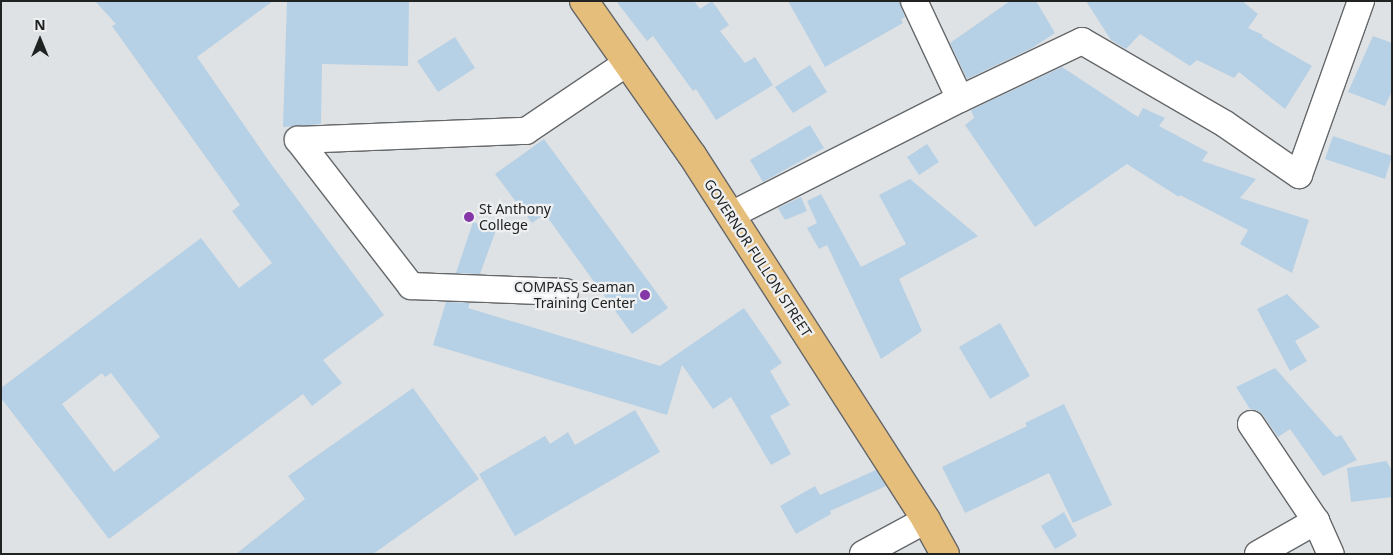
<!DOCTYPE html>
<style>
body{margin:0}
#map{position:relative;width:1393px;height:555px;overflow:hidden;background:#dfe2e4;font-family:"Noto Sans",sans-serif}
div>[style]{position:absolute}
.building>*{inset:0;background:#b6d0e5}
.roads{filter:drop-shadow(1px 0 #656769) drop-shadow(-1px 0 #656769) drop-shadow(0 1px #656769) drop-shadow(0 -1px #656769)}
.minor>*{height:26px;margin:-13px;padding:0 13px;transform-origin:13px;border-radius:13px;background:#fff}
.major>*{height:28px;margin:-14px;padding:0 14px;transform-origin:14px;border-radius:14px;background:#e6be7c}
.dots>*{width:14px;height:14px;translate:-50% -50%;box-sizing:border-box;border:2px solid #edeff1;border-radius:50%}
span{translate:-50% -50%;white-space:nowrap;text-align:center;line-height:1.15;-webkit-text-stroke:4.5px #edeff1;paint-order:stroke}
.poi-label{font-size:14px;color:#212222}
.left{translate:0 -50%;text-align:left}
.right{translate:-100% -50%;text-align:right}
.street-label{font-size:14px;color:#212222}
.frame{position:absolute;inset:0;border:2px solid #212222;pointer-events:none}
.north{position:absolute;left:15px;top:15px;width:50px;height:50px;-webkit-text-stroke:4px #edeff1;paint-order:stroke;rotate:0deg;font-size:14px;font-weight:700;line-height:20px;text-align:center;color:#212222}
.north::after{content:'';display:block;margin:auto;width:18px;height:22px;background:#212222;clip-path:polygon(50% 0,100% 100%,50% 72%,0 100%)}
</style>
<div id="map">
<div class="building">
<i style="clip-path:polygon(evenodd,95px 1px,273px 1px,197px 57px,271px 164px,384px 315px,323px 360px,342px 383px,312px 406px,303px 394px,109px 539px,1px 398px,1px 388px,201px 238px,239px 288px,272px 263px,232px 211px,240px 205px,112px 26px,116px 24px,95px 1px,102px 373px,105px 377px,111px 373px,160px 437px,114px 472px,62px 404px,102px 373px)"></i>
<i style="clip-path:polygon(287px 1px,409px 1px,408px 66px,322px 64px,321px 124px,283px 127px)"></i>
<i style="clip-path:polygon(616px 1px,694px 1px,700px 9px,712px 1px,729px 25px,720px 31px,745px 63px,755px 57px,773px 85px,716px 120px,696px 89px,693px 91px,653px 36px,647px 41px)"></i>
<i style="clip-path:polygon(788px 1px,899px 1px,905px 17px,901px 19px,903px 23px,825px 67px)"></i>
<i style="clip-path:polygon(1010px 1px,1036px 1px,1055px 33px,1032px 48px,967px 79px,950px 43px)"></i>
<i style="clip-path:polygon(1086px 1px,1242px 1px,1258px 14px,1248px 28px,1263px 35px,1262px 37px,1312px 66px,1285px 109px,1239px 72px,1234px 78px,1197px 60px,1190px 66px,1140px 34px,1126px 49px,1111px 40px)"></i>
<i style="clip-path:polygon(1373px 36px,1392px 43px,1392px 91px,1385px 106px,1348px 92px)"></i>
<i style="clip-path:polygon(455px 37px,475px 68px,438px 92px,417px 61px)"></i>
<i style="clip-path:polygon(810px 65px,827px 92px,793px 113px,775px 87px)"></i>
<i style="clip-path:polygon(1062px 67px,1138px 117px,1143px 108px,1165px 118px,1159px 126px,1208px 152px,1202px 161px,1256px 179px,1240px 198px,1309px 220px,1292px 273px,1240px 244px,1248px 230px,1180px 195px,1179px 197px,1127px 164px,1035px 227px,965px 125px,974px 118px,971px 110px)"></i>
<i style="clip-path:polygon(810px 125px,824px 148px,763px 182px,750px 160px)"></i>
<i style="clip-path:polygon(1333px 136px,1392px 156px,1385px 179px,1325px 159px)"></i>
<i style="clip-path:polygon(544px 139px,668px 308px,632px 334px,545px 214px,532px 223px,495px 174px)"></i>
<i style="clip-path:polygon(927px 144px,939px 162px,919px 175px,907px 157px)"></i>
<i style="clip-path:polygon(910px 179px,978px 236px,899px 279px,922px 331px,881px 359px,827px 245px,819px 249px,807px 228px,817px 223px,807px 201px,821px 194px,861px 267px,906px 244px,879px 195px)"></i>
<i style="clip-path:polygon(801px 197px,807px 211px,785px 220px,778px 208px)"></i>
<i style="clip-path:polygon(473px 222px,496px 230px,480px 274px,456px 273px)"></i>
<i style="clip-path:polygon(1287px 294px,1320px 327px,1295px 341px,1307px 361px,1290px 371px,1257px 309px)"></i>
<i style="clip-path:polygon(446px 302px,470px 303px,468px 308px,660px 366px,744px 308px,782px 363px,770px 371px,790px 405px,770px 416px,791px 454px,771px 465px,731px 397px,713px 409px,682px 365px,667px 415px,433px 345px)"></i>
<i style="clip-path:polygon(1000px 323px,1030px 376px,990px 399px,959px 347px)"></i>
<i style="clip-path:polygon(1275px 368px,1336px 437px,1341px 435px,1357px 460px,1323px 476px,1290px 429px,1278px 437px,1263px 415px,1258px 411px,1250px 409px,1236px 387px)"></i>
<i style="clip-path:polygon(413px 388px,479px 479px,373px 554px,236px 554px,305px 499px,288px 476px)"></i>
<i style="clip-path:polygon(1064px 404px,1112px 505px,1073px 523px,1049px 473px,965px 513px,942px 467px,1027px 426px,1025px 423px)"></i>
<i style="clip-path:polygon(635px 410px,660px 452px,515px 536px,479px 474px,545px 436px,550px 444px,568px 432px,575px 445px)"></i>
<i style="clip-path:polygon(1386px 461px,1392px 470px,1392px 497px,1351px 502px,1347px 468px)"></i>
<i style="clip-path:polygon(876px 470px,886px 486px,830px 511px,831px 514px,796px 534px,780px 506px,815px 486px,820px 495px)"></i>
<i style="clip-path:polygon(1064px 512px,1077px 536px,1055px 549px,1041px 526px)"></i>
</div>
<div class="roads">
<div class="minor">
<i style="left:914px;top:1px;width:108px;rotate:64.9deg"></i>
<i style="left:731px;top:215px;width:257px;rotate:-26.9deg"></i>
<i style="left:960px;top:99px;width:135px;rotate:-25.4deg"></i>
<i style="left:1082px;top:41px;width:165px;rotate:30.1deg"></i>
<i style="left:1225px;top:124px;width:90px;rotate:34.6deg"></i>
<i style="left:1299px;top:175px;width:185px;rotate:-70.4deg"></i>
<i style="left:565px;top:292px;width:154px;rotate:-177.8deg"></i>
<i style="left:411px;top:286px;width:185px;rotate:-127.7deg"></i>
<i style="left:298px;top:140px;width:228px;rotate:-2.3deg"></i>
<i style="left:526px;top:131px;width:122px;rotate:-34deg"></i>
<i style="left:1251px;top:424px;width:117px;rotate:56.2deg"></i>
<i style="left:863px;top:554px;width:72px;rotate:-28.4deg"></i>
<i style="left:1258px;top:554px;width:67px;rotate:-29.6deg"></i>
<i style="left:1316px;top:521px;width:36px;rotate:66deg"></i>
</div>
<div class="major">
<i style="left:584px;top:1px;width:188px;rotate:55deg"></i>
<i style="left:692px;top:155px;width:434px;rotate:57.3deg"></i>
<i style="left:926px;top:520px;width:39px;rotate:61deg"></i>
</div>
</div>
<div class="dots">
<i style="left:469px;top:217px;background:#8537a8"></i>
<i style="left:645px;top:295px;background:#8537a8"></i>
</div>
<div class="poi-label">
<span class="left" style="left:479px;top:217px">St Anthony<br>College</span>
<span class="right" style="left:635px;top:295px">COMPASS Seaman<br>Training Center</span>
</div>
<div class="street-label">
<span style="left:758px;top:258px;rotate:57deg">GOVERNOR FULLON STREET</span>
</div>
<div class="frame"></div>
<div class="north">N</div>
</div>
